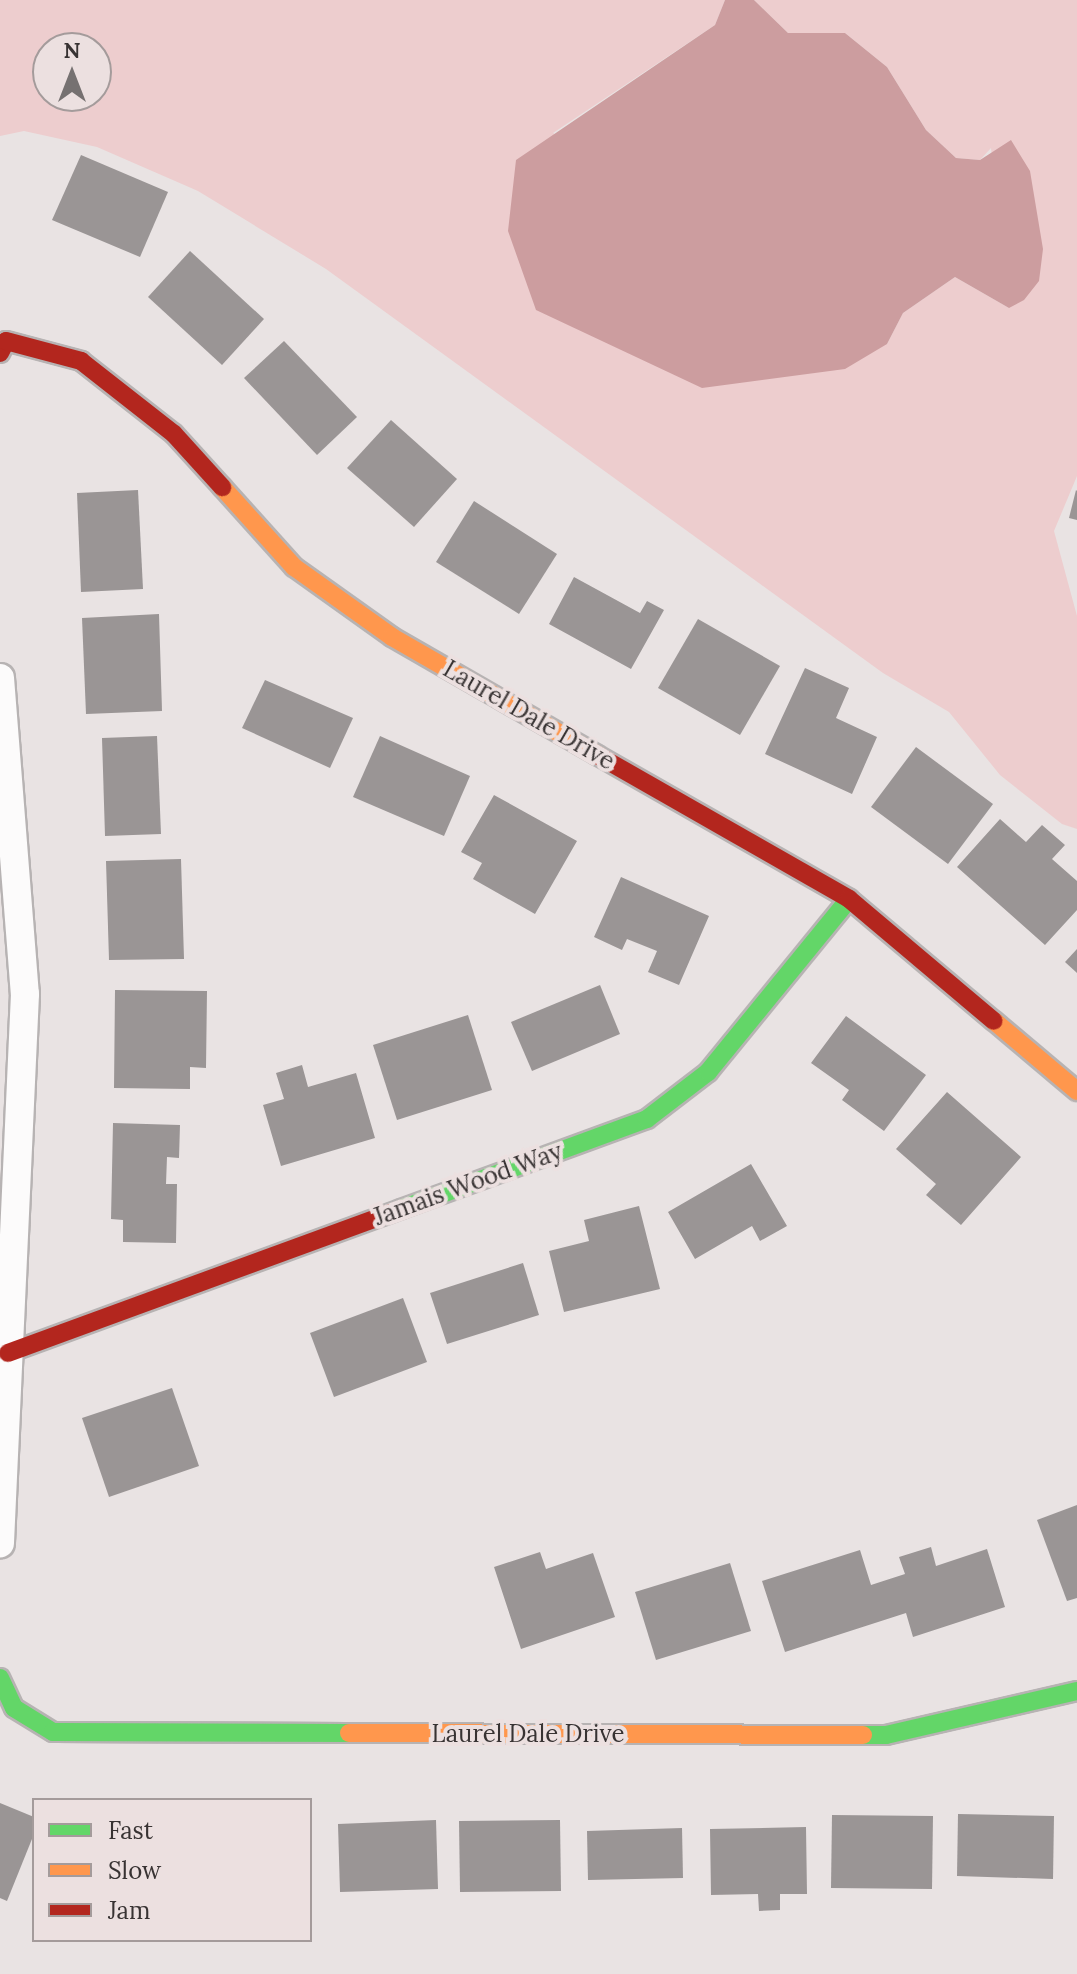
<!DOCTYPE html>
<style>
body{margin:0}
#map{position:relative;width:1077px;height:1974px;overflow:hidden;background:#e9e3e3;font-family:Lora,serif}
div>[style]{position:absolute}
.green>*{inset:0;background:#edcdce}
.water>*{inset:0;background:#cc9d9f}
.building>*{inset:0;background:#9a9595}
.roads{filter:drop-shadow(2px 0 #b7b3b3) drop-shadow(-2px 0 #b7b3b3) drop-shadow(0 2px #b7b3b3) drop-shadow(0 -2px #b7b3b3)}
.street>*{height:28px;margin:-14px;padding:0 14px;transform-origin:14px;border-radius:14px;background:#fcfbfb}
.fast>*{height:18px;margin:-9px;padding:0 9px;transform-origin:9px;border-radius:9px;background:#63d668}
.slow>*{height:18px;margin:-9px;padding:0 9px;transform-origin:9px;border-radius:9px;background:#ff974d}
.jam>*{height:18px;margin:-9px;padding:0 9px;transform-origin:9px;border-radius:9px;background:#b3261e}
span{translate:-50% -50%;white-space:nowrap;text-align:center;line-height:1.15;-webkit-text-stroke:8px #ece0e0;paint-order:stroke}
.street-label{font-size:24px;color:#383333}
.legend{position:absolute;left:32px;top:1798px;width:280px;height:144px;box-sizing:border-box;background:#ece0e0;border:2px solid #a49b9b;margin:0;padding:10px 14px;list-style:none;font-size:24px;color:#383333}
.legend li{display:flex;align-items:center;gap:16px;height:40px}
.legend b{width:40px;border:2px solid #a49b9b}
.north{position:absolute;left:32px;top:32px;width:80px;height:80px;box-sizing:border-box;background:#ece0e0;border:2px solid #a49b9b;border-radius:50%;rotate:0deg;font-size:22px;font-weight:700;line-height:32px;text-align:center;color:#383333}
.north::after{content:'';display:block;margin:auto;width:28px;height:36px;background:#767171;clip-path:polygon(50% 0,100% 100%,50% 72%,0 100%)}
</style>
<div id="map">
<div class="green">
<i style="clip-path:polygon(evenodd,0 0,725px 0,715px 25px,553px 133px,887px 344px,903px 313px,955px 277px,1009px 308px,991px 148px,980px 160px,956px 158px,926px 130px,887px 67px,845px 33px,788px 33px,754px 0,1077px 0,1077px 476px,1054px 531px,1077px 616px,1077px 829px,1062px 824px,1000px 775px,949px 712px,883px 673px,326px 269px,198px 191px,97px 147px,24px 131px,0 136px,0 0,48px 48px,96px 48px,96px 96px,48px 96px,48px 48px)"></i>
</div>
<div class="water">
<i style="clip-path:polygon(725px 0,754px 0,788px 33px,845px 33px,887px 67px,926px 130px,956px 158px,980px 160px,1011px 140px,1030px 171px,1043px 249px,1039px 281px,1024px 300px,1009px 308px,955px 277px,903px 313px,887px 344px,845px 369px,702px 388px,536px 310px,508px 231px,516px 160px,715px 25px)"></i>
</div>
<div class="building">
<i style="clip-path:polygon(81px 155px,168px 192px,140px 257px,52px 220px)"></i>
<i style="clip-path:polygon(190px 251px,264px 319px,222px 365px,148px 297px)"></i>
<i style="clip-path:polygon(284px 341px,357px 417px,317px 455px,244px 378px)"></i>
<i style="clip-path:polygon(391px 420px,457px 479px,414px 527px,347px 468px)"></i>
<i style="clip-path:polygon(138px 490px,143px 589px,81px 592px,77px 493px)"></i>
<i style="clip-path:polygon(1076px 490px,1077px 491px,1077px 520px,1069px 518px)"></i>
<i style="clip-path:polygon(474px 501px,557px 554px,519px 614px,436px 562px)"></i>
<i style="clip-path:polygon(574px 577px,640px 613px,647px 601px,664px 610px,631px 669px,549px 624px)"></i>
<i style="clip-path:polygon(159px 614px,162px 711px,86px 714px,82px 618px)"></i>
<i style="clip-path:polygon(698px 619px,780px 666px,740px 735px,658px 688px)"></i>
<i style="clip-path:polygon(805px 668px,849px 688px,836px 718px,877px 737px,852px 794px,765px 754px)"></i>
<i style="clip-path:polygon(265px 680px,353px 718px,330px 768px,242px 728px)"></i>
<i style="clip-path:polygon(157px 736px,161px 834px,105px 836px,102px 738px)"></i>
<i style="clip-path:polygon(380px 736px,470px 776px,444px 836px,353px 797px)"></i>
<i style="clip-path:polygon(916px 747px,993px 804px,948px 864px,871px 807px)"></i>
<i style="clip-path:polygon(494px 795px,577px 841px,535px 914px,473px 879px,482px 863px,461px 852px)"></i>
<i style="clip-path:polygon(1000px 819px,1026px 842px,1042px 825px,1065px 845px,1052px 859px,1077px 881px,1077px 910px,1045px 945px,957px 867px)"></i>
<i style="clip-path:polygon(181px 859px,184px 959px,109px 960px,106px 861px)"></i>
<i style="clip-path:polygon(621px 877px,709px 916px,679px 985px,648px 972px,657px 951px,627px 939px,622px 950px,594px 937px)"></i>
<i style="clip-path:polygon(1077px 949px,1077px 973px,1065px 962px)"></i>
<i style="clip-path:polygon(600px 985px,620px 1034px,532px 1071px,511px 1022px)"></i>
<i style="clip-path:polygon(115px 990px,207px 991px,206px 1068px,190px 1067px,190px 1089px,114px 1088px)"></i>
<i style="clip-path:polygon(468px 1015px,492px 1090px,397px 1120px,373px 1045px)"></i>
<i style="clip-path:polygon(846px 1016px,926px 1075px,884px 1131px,842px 1100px,849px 1090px,811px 1063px)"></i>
<i style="clip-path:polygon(302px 1065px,308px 1087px,356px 1073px,375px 1138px,281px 1166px,263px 1105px,284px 1099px,276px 1073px)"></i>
<i style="clip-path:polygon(947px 1092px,1021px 1157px,961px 1225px,926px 1195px,936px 1184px,896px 1149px)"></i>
<i style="clip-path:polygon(113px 1123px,180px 1125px,179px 1158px,167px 1157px,166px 1184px,177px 1184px,176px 1243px,123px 1242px,123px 1220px,111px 1219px)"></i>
<i style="clip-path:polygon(751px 1164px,787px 1226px,760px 1241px,752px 1226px,695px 1259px,668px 1212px)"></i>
<i style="clip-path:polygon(639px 1206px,660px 1289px,564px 1312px,549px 1251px,589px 1241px,584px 1220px)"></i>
<i style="clip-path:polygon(523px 1263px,539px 1315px,447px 1344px,430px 1293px)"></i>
<i style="clip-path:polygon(403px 1298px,427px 1362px,334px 1397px,310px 1333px)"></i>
<i style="clip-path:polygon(172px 1388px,199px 1466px,109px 1497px,82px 1418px)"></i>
<i style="clip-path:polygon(1077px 1505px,1077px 1598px,1067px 1601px,1037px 1520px)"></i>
<i style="clip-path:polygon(931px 1547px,936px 1566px,987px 1549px,1005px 1607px,913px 1637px,906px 1613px,785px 1652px,762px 1581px,860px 1550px,871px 1585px,905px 1574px,899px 1557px)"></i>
<i style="clip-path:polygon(540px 1552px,546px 1569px,593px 1553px,615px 1617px,521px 1649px,494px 1567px)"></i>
<i style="clip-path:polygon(730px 1563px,751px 1631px,656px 1660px,635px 1592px)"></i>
<i style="clip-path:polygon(0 1803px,34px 1817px,34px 1834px,7px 1901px,0 1898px)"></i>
<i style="clip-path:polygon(958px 1814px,1054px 1816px,1053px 1879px,957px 1876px)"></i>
<i style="clip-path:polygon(832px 1815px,933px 1816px,932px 1889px,831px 1888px)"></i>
<i style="clip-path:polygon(436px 1820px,438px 1889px,340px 1892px,338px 1824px)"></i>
<i style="clip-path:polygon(560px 1820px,561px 1891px,460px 1892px,459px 1821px)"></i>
<i style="clip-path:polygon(806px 1827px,807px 1894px,780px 1894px,780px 1910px,759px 1911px,758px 1894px,711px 1895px,710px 1829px)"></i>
<i style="clip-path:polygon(682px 1828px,683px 1878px,588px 1880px,587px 1831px)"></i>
</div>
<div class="roads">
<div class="street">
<i style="left:0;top:678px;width:317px;rotate:85.5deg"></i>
<i style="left:25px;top:994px;width:550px;rotate:92.61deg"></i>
</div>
<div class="fast">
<i style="left:401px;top:1209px;width:262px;rotate:-20.1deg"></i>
<i style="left:647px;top:1119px;width:77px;rotate:-37.6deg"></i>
<i style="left:708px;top:1072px;width:223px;rotate:-50.8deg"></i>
<i style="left:0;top:1678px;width:33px;rotate:65deg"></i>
<i style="left:14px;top:1708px;width:46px;rotate:31.6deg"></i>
<i style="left:53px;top:1732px;width:296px;rotate:0.2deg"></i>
<i style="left:863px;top:1735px;width:23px"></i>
<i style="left:886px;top:1735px;width:196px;rotate:-13deg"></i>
</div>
<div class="slow">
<i style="left:222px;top:487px;width:108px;rotate:48deg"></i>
<i style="left:294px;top:567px;width:120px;rotate:35.5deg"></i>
<i style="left:392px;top:637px;width:237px;rotate:29.9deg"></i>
<i style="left:994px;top:1021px;width:109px;rotate:40.1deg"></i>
<i style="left:349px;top:1733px;width:514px;rotate:0.22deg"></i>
</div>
<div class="jam">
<i style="left:0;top:353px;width:13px;rotate:-63deg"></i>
<i style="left:6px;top:341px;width:78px;rotate:14.9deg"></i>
<i style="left:81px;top:361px;width:118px;rotate:38.1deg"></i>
<i style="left:174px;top:434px;width:72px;rotate:47.8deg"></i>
<i style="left:597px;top:755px;width:290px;rotate:29.7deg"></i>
<i style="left:849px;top:899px;width:189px;rotate:40.1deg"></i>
<i style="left:8px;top:1353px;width:419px;rotate:-20.1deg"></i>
</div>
</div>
<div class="street-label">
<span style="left:529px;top:715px;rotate:30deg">Laurel Dale Drive</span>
<span style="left:468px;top:1184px;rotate:-20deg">Jamais Wood Way</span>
<span style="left:528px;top:1734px">Laurel Dale Drive</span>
</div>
<ul class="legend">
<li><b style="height:10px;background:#63d668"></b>Fast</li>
<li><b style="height:10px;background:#ff974d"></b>Slow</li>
<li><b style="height:10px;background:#b3261e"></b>Jam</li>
</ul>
<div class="north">N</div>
</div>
